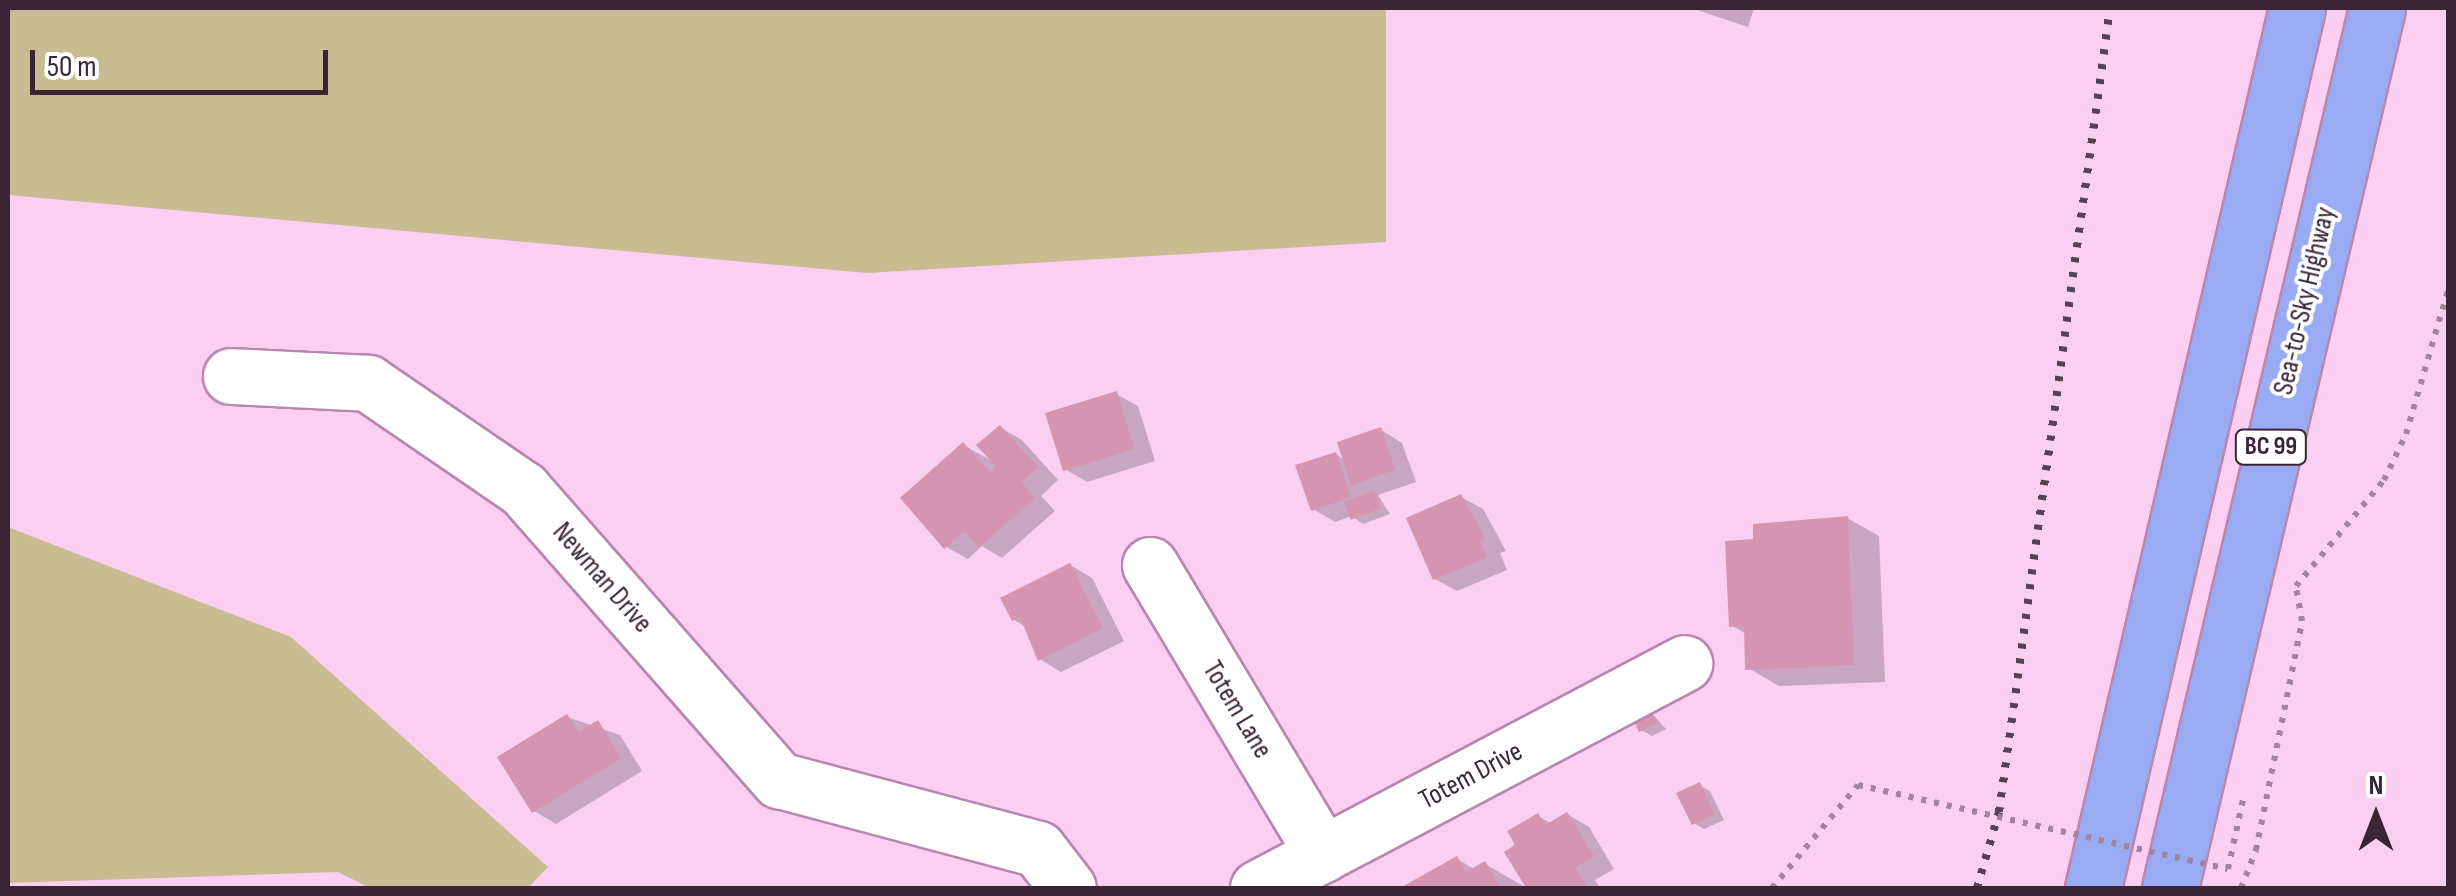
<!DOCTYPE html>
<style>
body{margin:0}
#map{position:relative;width:2456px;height:896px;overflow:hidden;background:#facff2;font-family:"Sofia Sans Condensed",sans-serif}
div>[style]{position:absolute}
.green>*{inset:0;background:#c9bc93}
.shadow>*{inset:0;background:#0003}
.building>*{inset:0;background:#d594af}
.path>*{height:6px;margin-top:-3px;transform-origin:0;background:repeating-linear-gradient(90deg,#a3839d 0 5px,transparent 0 13px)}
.roads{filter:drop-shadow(2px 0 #b886af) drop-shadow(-2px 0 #b886af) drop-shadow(0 2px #b886af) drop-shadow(0 -2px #b886af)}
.minor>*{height:55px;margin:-27.5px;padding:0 27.5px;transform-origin:27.5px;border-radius:27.5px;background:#fff}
.highway>*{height:55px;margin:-27.5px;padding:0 27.5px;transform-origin:27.5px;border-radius:27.5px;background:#99abf2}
.rail>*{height:8px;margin-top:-4px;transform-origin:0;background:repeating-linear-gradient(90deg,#594155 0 5px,transparent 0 15px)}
.path-bridge>*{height:6px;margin-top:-3px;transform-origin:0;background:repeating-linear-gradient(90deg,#a3839d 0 5px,transparent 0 13px)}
span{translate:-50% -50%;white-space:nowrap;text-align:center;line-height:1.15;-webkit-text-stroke:8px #fff;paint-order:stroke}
.shield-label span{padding:2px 8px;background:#fff;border:2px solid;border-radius:8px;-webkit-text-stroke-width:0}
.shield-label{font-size:25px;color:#392536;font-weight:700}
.street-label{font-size:28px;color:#392536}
.frame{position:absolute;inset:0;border:10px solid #392536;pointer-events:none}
.north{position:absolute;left:2326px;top:766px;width:100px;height:100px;-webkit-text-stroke:8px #fff;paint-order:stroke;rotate:0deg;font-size:28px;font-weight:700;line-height:40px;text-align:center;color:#392536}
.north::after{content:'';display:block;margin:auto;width:35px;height:45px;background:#392536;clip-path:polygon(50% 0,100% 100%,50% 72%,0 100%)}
.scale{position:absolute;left:30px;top:50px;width:298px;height:45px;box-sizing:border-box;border:5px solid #392536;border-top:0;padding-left:12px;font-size:30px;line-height:35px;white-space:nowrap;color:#392536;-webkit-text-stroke:8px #fff;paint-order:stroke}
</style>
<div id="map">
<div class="green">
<i style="clip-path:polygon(8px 8px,1386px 8px,1386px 242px,867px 273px,8px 195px)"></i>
<i style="clip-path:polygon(8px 527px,291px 637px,548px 867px,528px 888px,370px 888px,338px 872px,8px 883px)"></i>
</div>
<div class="shadow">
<i style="clip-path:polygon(1691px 8px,1754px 8px,1748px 27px)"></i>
<i style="clip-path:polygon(1116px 394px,1138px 406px,1155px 461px,1087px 482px,1065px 469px)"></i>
<i style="clip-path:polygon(1001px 428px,1022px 440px,1058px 480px,1041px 496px,1055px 511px,1002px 558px,982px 546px,968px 559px,946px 547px,963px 445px,994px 462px)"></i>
<i style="clip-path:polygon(1381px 430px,1402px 443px,1416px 482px,1378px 495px,1390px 514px,1363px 524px,1352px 516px,1335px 522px,1313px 509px,1336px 454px,1345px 460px)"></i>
<i style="clip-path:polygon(1461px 497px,1483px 509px,1506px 551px,1500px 553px,1507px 570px,1457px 591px,1435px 579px)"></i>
<i style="clip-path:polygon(1847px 518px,1879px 536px,1885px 682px,1779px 686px,1748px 668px,1746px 634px,1731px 625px)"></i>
<i style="clip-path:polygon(1070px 565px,1092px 578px,1124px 641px,1061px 672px,1040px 659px,1026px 627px,1014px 620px)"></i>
<i style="clip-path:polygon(1648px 709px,1666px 729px,1652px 736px,1641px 730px)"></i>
<i style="clip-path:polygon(567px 717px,620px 735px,642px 771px,556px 824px,534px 811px)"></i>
<i style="clip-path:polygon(1699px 785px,1710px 791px,1724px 820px,1704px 829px,1694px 823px)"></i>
<i style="clip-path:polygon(1567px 814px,1589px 827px,1614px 869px,1595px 880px,1600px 888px,1529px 888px,1507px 853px,1538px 816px,1552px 824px)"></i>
<i style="clip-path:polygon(1457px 859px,1476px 870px,1485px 864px,1527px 888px,1405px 888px)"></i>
</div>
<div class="building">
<i style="clip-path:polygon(1117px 391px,1134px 449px,1063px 471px,1045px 413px)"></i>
<i style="clip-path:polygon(1000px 425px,1038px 467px,1021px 482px,1035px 498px,979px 547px,964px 531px,944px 549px,900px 498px,963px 442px,990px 472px,996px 467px,976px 445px)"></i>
<i style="clip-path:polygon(1381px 427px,1395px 470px,1351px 485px,1337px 442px)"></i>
<i style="clip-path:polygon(1336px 452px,1351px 497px,1311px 511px,1295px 465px)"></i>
<i style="clip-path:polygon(1374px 491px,1381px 508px,1351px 520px,1344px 502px)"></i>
<i style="clip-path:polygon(1461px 494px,1485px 538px,1480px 541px,1487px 557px,1433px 580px,1406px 518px)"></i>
<i style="clip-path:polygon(1848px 516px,1854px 665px,1745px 670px,1744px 626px,1729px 627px,1725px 541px,1753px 539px,1753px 524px)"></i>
<i style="clip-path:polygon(1070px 563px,1103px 628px,1038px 661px,1020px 617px,1012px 621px,1000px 598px)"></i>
<i style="clip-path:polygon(1649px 706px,1657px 723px,1639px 732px,1631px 714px)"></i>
<i style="clip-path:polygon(567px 714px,578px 732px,598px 720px,621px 758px,532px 813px,497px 757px)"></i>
<i style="clip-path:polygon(1700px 782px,1715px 814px,1692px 825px,1676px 793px)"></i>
<i style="clip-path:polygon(1567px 812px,1594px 856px,1575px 868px,1588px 888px,1526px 888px,1504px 852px,1515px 845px,1507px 831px,1538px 813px,1545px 825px)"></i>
<i style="clip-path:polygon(1457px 856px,1466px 872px,1485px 861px,1501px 888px,1400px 888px)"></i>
</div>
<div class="path">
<i style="left:1772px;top:888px;width:134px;rotate:-50.1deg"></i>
<i style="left:2241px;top:888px;width:41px;rotate:-68.5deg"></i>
<i style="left:2256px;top:850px;width:234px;rotate:-78.6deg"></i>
<i style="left:2302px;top:621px;width:36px;rotate:-100deg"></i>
<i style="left:2296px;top:586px;width:138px;rotate:-50.3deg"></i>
<i style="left:2384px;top:480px;width:51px;rotate:-64.4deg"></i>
<i style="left:2406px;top:434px;width:150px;rotate:-73.7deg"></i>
</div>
<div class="roads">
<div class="minor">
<i style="left:231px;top:376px;width:137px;rotate:2.9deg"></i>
<i style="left:368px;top:383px;width:188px;rotate:34.4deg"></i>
<i style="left:523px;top:489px;width:388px;rotate:48.7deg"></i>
<i style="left:779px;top:780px;width:268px;rotate:14.9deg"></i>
<i style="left:1038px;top:849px;width:49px;rotate:52.4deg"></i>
<i style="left:1150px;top:565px;width:337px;rotate:59.1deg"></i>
<i style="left:1258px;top:888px;width:482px;rotate:-27.8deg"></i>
</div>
<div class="highway">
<i style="left:2093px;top:888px;width:903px;rotate:-76.95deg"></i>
<i style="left:2170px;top:888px;width:904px;rotate:-76.76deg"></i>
</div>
</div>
<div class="rail">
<i style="left:1977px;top:888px;width:79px;rotate:-73.9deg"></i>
<i style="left:1999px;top:812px;width:812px;rotate:-82.14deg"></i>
</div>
<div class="path-bridge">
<i style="left:1858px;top:785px;width:379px;rotate:12.8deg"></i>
<i style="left:2228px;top:869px;width:76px;rotate:-77.8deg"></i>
</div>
<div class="shield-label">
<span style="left:2271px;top:447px">BC 99</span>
</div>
<div class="street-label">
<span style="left:2305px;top:301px;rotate:-77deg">Sea-to-Sky Highway</span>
<span style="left:602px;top:578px;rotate:49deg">Newman Drive</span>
<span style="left:1237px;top:710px;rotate:59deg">Totem Lane</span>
<span style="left:1471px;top:776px;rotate:-28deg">Totem Drive</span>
</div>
<div class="frame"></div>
<div class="north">N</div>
<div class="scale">50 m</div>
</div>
